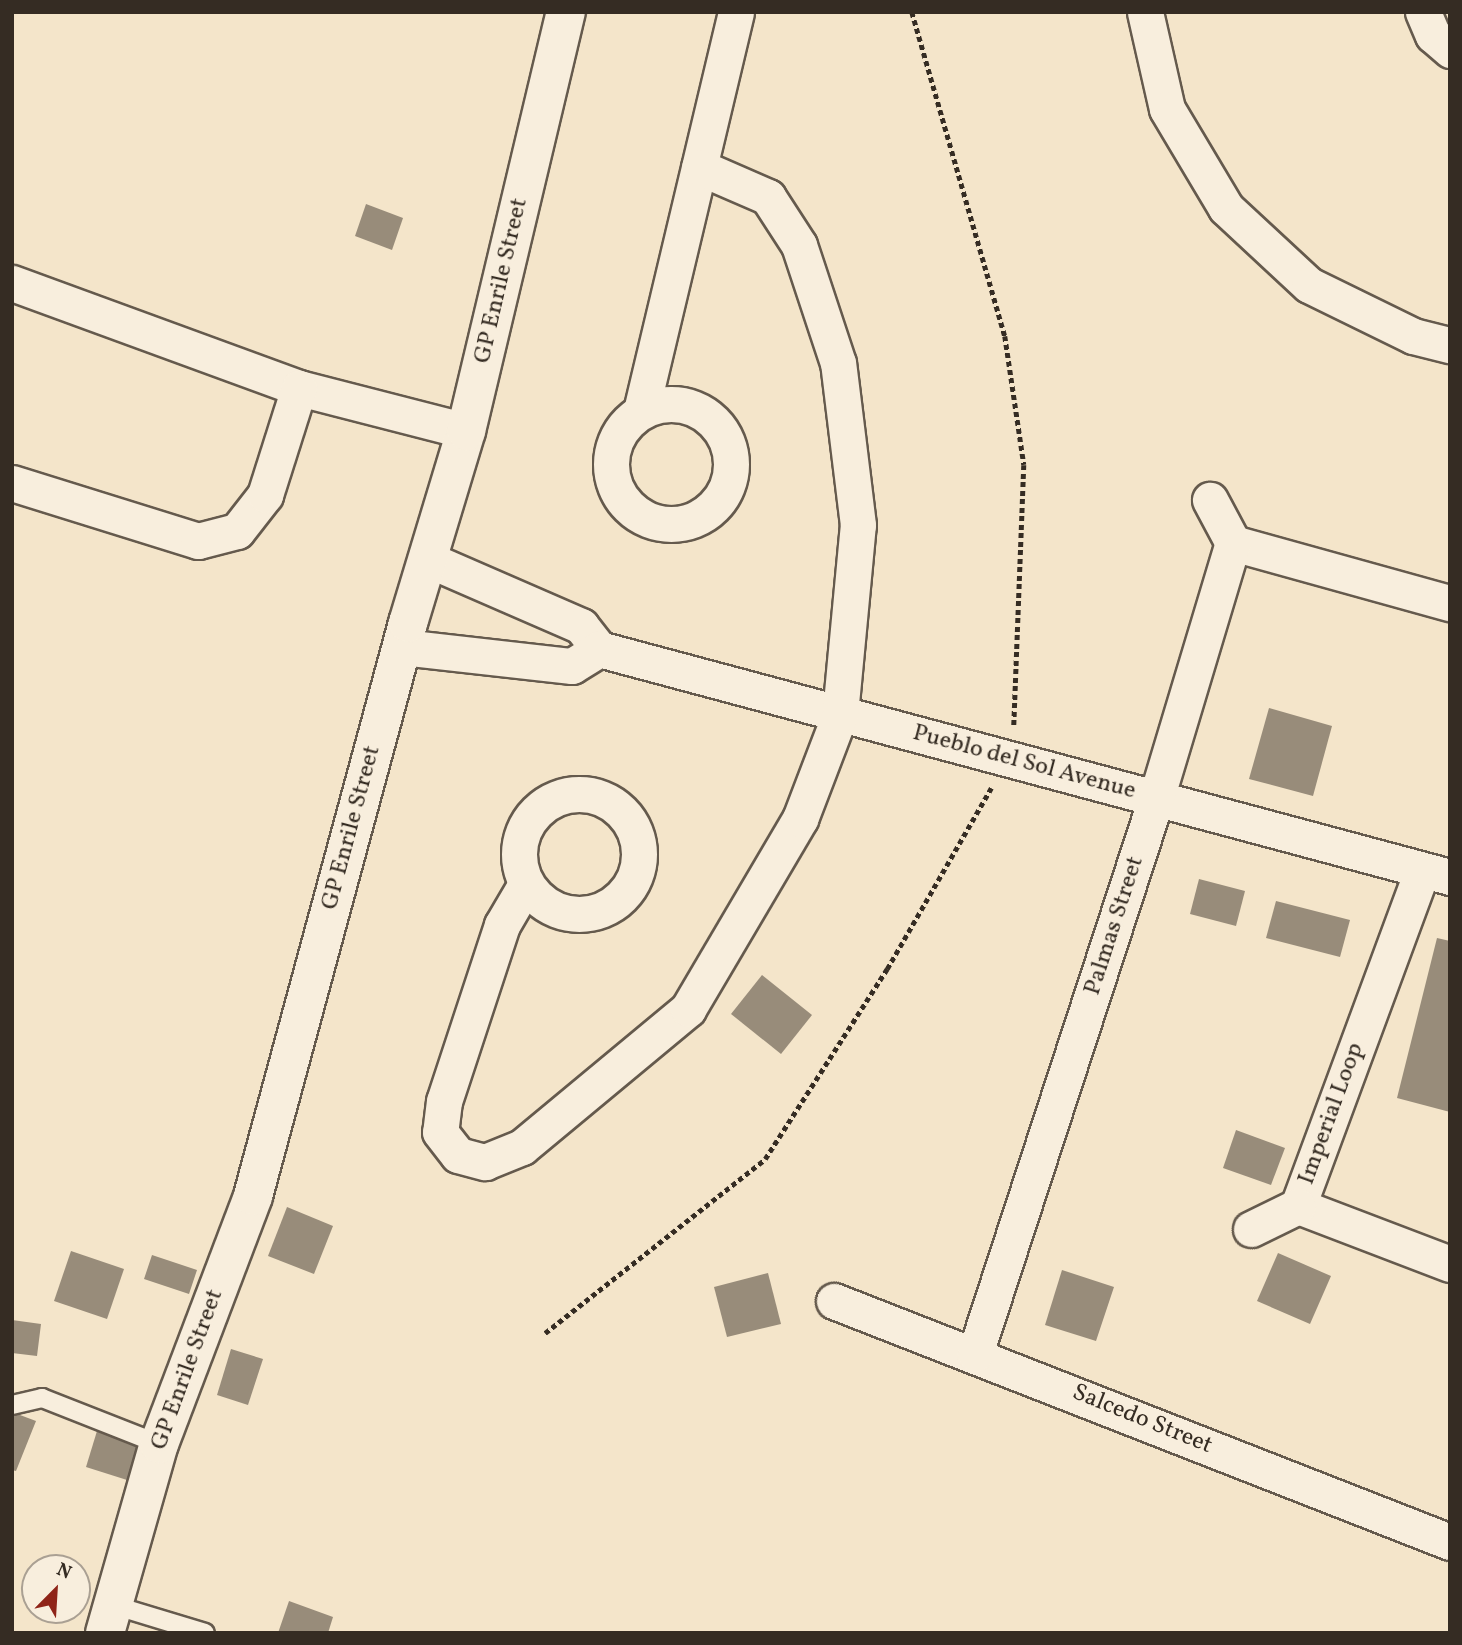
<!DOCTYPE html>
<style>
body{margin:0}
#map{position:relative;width:1462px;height:1645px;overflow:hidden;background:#f4e5ca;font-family:Vollkorn,serif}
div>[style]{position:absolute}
.building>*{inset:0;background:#988c7a}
.path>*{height:4.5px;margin-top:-2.25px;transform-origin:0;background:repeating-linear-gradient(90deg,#352c23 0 5px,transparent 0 8.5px)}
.roads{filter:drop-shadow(2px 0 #655a4d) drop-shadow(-2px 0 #655a4d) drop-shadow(0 2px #655a4d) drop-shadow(0 -2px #655a4d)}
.lane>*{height:18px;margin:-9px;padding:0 9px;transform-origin:9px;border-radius:9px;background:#f8eedd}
.street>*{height:35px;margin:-17.5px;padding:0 17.5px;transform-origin:17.5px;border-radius:17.5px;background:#f8eedd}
.street>.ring{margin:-17.5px;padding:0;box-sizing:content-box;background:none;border:35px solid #f8eedd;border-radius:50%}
.secondary>*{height:38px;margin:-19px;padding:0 19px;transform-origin:19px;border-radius:19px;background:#f8eedd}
span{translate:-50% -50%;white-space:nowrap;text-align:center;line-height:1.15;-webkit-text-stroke:5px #f8eedd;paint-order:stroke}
.street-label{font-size:24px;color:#352c23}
.frame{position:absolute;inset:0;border:14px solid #352c23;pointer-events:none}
.north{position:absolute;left:21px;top:1554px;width:70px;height:70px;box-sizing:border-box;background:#f8eedd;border:2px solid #aaa093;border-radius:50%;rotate:24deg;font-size:19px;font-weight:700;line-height:28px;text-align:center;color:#352c23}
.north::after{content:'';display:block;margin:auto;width:24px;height:32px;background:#8f2418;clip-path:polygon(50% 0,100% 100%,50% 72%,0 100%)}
</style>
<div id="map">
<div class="building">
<i style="clip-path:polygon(366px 204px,403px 218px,392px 250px,355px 236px)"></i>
<i style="clip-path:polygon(1269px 708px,1332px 726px,1313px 796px,1249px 779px)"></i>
<i style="clip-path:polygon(1199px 879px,1245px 891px,1236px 926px,1190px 914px)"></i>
<i style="clip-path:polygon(1276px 901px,1350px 920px,1340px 957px,1266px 938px)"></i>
<i style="clip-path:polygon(1437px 938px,1450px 941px,1450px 1112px,1397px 1098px)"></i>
<i style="clip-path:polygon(762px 975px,812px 1015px,781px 1054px,731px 1014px)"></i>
<i style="clip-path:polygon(1236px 1130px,1285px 1148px,1271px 1185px,1223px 1168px)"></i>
<i style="clip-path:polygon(287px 1207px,333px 1226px,314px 1274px,268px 1256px)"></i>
<i style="clip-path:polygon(71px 1251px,124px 1269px,107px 1319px,54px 1301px)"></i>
<i style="clip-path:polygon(1278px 1253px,1331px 1276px,1310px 1324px,1257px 1301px)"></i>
<i style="clip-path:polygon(152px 1255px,197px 1270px,189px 1294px,144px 1279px)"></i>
<i style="clip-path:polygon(1062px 1270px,1114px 1287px,1096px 1341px,1045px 1325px)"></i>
<i style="clip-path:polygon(768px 1273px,781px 1324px,727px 1337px,714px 1287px)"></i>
<i style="clip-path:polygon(12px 1320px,41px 1324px,37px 1356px,12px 1353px)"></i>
<i style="clip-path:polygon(231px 1349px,263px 1359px,248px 1405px,217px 1395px)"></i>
<i style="clip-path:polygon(12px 1412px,36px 1421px,16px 1471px,12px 1470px)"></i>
<i style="clip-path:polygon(97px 1431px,138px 1444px,127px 1480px,86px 1467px)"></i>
<i style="clip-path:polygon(289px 1601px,333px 1617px,328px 1633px,278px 1633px)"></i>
</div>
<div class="path">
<i style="left:912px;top:12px;width:337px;rotate:74deg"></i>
<i style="left:1005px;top:336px;width:130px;rotate:81.6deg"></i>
<i style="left:1024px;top:465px;width:260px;rotate:92.2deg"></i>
<i style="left:545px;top:1333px;width:280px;rotate:-38.3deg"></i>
<i style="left:765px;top:1159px;width:226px;rotate:-57.3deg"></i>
<i style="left:887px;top:969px;width:209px;rotate:-60.1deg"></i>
</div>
<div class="roads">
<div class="lane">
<i style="left:12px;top:1405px;width:31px;rotate:-13deg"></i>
<i style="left:42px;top:1398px;width:126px;rotate:21.5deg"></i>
<i style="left:113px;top:1605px;width:96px;rotate:16.9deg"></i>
</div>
<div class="street">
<i style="left:1145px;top:12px;width:99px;rotate:77.2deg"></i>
<i style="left:1167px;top:109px;width:115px;rotate:59.2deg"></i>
<i style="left:1226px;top:208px;width:113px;rotate:42.9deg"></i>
<i style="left:1309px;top:285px;width:116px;rotate:26.1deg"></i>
<i style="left:1413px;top:336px;width:38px;rotate:14deg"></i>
<i style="left:1423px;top:12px;width:25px;rotate:67deg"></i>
<i style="left:1433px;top:35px;width:23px;rotate:41deg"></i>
<i style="left:12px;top:283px;width:306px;rotate:20.1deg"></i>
<i style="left:299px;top:388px;width:172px;rotate:14.4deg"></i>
<i class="ring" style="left:611px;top:404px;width:85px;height:85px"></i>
<i style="left:641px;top:411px;width:410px;rotate:-76.6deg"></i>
<i style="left:12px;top:483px;width:195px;rotate:17.3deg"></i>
<i style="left:198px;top:541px;width:40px;rotate:-14.4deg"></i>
<i style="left:237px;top:531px;width:46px;rotate:-52.1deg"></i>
<i style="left:265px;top:495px;width:112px;rotate:-72.4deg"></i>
<i style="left:1233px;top:543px;width:225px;rotate:15.5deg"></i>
<i style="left:427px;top:559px;width:168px;rotate:23.5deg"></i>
<i style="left:581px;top:626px;width:29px;rotate:52deg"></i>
<i style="left:599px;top:649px;width:881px;rotate:15deg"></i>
<i style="left:402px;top:647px;width:171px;rotate:6.4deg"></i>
<i style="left:572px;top:666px;width:32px;rotate:-32deg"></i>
<i class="ring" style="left:519px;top:794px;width:85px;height:85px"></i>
<i style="left:526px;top:884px;width:48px;rotate:120.3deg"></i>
<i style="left:502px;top:925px;width:185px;rotate:108.2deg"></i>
<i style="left:444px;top:1101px;width:31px;rotate:97deg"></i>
<i style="left:440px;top:1132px;width:29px;rotate:52deg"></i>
<i style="left:458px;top:1155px;width:28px;rotate:15deg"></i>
<i style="left:485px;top:1162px;width:40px;rotate:-22deg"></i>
<i style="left:522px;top:1147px;width:216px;rotate:-39.7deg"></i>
<i style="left:688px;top:1009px;width:221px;rotate:-59.5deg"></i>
<i style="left:800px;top:819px;width:112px;rotate:-69.1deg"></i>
<i style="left:840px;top:714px;width:190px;rotate:-84.6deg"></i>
<i style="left:858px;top:525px;width:163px;rotate:-97deg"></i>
<i style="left:838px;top:363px;width:124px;rotate:-108.3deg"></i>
<i style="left:799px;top:245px;width:57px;rotate:-122.9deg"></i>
<i style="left:768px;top:197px;width:75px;rotate:-156.5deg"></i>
<i style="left:1298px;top:1206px;width:358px;rotate:-69.7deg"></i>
<i style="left:1298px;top:1206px;width:163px;rotate:20.9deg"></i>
<i style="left:1251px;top:1229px;width:52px;rotate:-26.1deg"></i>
<i style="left:834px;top:1301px;width:661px;rotate:21.37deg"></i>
<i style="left:975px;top:1354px;width:584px;rotate:-71.94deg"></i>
<i style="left:1156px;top:799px;width:267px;rotate:-73.3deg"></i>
<i style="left:1233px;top:543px;width:49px;rotate:-118.1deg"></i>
</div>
<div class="secondary">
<i style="left:105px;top:1633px;width:197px;rotate:-74.1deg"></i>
<i style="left:159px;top:1444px;width:265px;rotate:-69.2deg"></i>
<i style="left:253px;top:1196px;width:594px;rotate:-74.86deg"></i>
<i style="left:408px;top:623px;width:201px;rotate:-73.2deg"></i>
<i style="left:466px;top:431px;width:431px;rotate:-76.6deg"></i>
</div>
</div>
<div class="street-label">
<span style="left:502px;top:281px;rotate:-77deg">GP Enrile Street</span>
<span style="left:1024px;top:763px;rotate:15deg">Pueblo del Sol Avenue</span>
<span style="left:352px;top:828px;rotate:-75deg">GP Enrile Street</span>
<span style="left:1115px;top:926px;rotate:-72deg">Palmas Street</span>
<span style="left:1332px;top:1114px;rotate:-70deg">Imperial Loop</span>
<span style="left:188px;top:1370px;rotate:-70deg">GP Enrile Street</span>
<span style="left:1142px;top:1420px;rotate:22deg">Salcedo Street</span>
</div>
<div class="frame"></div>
<div class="north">N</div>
</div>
